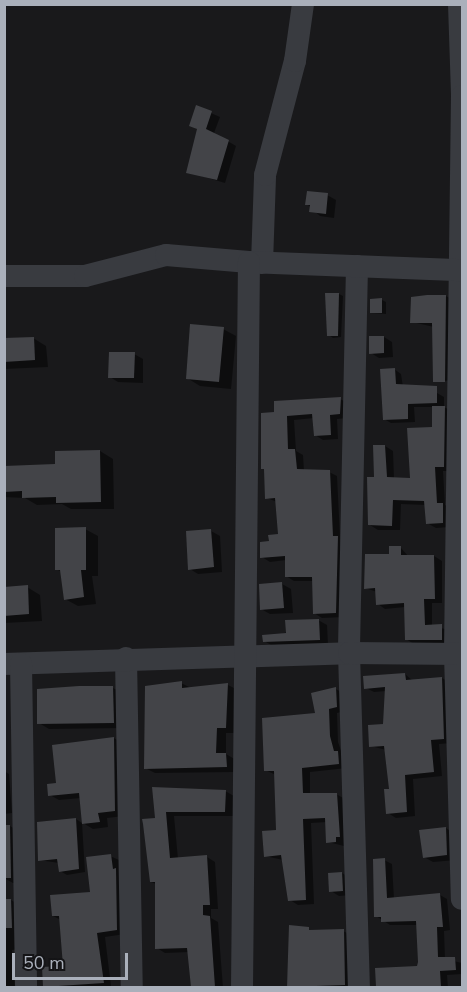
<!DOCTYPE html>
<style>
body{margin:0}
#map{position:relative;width:467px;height:992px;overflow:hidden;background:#19191b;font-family:"Nunito Sans",sans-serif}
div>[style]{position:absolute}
.shadow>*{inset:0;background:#0007}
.building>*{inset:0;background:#434448}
.minor>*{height:22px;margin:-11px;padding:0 11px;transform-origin:11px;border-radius:11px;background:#393b40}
span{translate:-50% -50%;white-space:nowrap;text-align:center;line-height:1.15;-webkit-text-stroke:6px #141416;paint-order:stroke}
.frame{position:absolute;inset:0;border:6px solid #aab0bb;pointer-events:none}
.scale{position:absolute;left:12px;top:953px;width:116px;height:27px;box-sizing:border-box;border:3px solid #aab0bb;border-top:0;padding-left:8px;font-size:18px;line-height:21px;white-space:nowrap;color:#aab0bb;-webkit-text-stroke:4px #141416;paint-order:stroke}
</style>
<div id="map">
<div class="shadow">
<i style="clip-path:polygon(197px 107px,220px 117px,214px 133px,236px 146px,225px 183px,188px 172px,198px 130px,191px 125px)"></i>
<i style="clip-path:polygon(327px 195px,336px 200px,334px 218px,320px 216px,307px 204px)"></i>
<i style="clip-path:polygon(339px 294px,343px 296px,341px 337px,333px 338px,329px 335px)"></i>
<i style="clip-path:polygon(446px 296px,454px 301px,453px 380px,443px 381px,434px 327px,412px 322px)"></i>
<i style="clip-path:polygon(382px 300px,386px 302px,386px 314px,371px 313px)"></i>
<i style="clip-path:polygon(223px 329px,236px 336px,231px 389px,200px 386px,187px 378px)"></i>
<i style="clip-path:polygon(384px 337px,392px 342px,393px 357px,379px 358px,371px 353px)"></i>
<i style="clip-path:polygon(33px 338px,46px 346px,48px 367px,4px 369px,4px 340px)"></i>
<i style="clip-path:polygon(134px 354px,143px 359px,143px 383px,118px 382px,110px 377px)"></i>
<i style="clip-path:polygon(394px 369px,401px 374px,403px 387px,437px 393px,444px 397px,444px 407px,453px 412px,452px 471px,443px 471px,445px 505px,451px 509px,449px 527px,436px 528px,427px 523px,426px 505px,401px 504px,400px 530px,378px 530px,370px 525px,385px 446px,393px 451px,394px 479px,412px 479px,434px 428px,434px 407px,414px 407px,415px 422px,391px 423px,384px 419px)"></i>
<i style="clip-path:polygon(340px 399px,348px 403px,348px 418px,337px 419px,338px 439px,323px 440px,315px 435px,314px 418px,294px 420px,296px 451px,303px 455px,304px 471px,329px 472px,337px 476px,344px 617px,322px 618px,314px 613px,313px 581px,294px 581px,286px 576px,286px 560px,270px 562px,262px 557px,279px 535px,277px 502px,267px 498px,266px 470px,262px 468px,275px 414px)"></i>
<i style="clip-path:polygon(100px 451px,113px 459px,114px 509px,71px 509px,62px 504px,37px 505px,25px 498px,4px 497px,4px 467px,57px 466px)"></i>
<i style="clip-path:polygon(85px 529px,98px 536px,98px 576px,92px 576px,96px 604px,78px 606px,65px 599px,62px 572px,56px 569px)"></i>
<i style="clip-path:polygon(211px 531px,220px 536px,222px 572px,198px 574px,190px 569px)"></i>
<i style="clip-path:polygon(401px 548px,409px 557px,434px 556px,442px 561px,442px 603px,432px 603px,432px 626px,449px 630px,449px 644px,414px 644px,406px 639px,405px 607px,385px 609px,378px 604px,377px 592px,365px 588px)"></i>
<i style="clip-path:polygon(282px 584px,291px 589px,293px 613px,270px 614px,261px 609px)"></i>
<i style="clip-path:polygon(27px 587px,40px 595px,42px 621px,4px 623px,4px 588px)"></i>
<i style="clip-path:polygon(318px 620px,327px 625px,328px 645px,273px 646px,264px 641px)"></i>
<i style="clip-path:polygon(405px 674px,413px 681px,442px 678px,450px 683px,452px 743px,439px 744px,442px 776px,413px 779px,415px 816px,396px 818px,388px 813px,390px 790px,386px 750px,371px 746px,385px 725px,386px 691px,374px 692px,366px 688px)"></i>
<i style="clip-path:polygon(181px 683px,191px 688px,228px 685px,238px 690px,235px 733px,226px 733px,226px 754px,236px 760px,236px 772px,155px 773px,145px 768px)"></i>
<i style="clip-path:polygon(113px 688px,123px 693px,123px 728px,49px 729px,39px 723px)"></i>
<i style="clip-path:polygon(336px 689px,344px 694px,345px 711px,337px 713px,338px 742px,347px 768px,310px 772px,310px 794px,336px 794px,345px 799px,344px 846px,328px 842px,327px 822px,311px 823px,314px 904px,298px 905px,290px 900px,283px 860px,265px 856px,277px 831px,276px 775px,265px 770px)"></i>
<i style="clip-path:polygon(114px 738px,123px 744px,124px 816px,107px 818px,108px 827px,93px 829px,83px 823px,81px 798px,59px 800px,50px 795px)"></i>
<i style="clip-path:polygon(4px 771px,9px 774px,12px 813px,4px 814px)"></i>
<i style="clip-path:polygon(154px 789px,225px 791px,234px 796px,233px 816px,174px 816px,178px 859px,207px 857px,215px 862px,218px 909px,211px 909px,211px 918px,218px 922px,223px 988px,193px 988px,189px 952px,165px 953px,157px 948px,156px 884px,151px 882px,156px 819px)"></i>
<i style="clip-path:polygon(76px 819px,82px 823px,85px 872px,67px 875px,60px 871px,59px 863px,39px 860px)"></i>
<i style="clip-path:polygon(10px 826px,18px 831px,19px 882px,13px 883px,4px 878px)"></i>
<i style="clip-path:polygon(446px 828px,455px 834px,456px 860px,433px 862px,424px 857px,421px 832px)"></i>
<i style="clip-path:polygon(110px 856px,119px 860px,125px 934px,105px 937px,111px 986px,122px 988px,45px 988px,43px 969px,65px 967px,61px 920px,53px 916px,91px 893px)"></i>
<i style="clip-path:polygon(384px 860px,392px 864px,394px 899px,440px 895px,447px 899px,450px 930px,444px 931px,445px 959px,462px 963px,462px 974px,447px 975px,448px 988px,377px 988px,377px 969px,419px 967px,418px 925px,390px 925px,376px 916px)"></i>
<i style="clip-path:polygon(342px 873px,350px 878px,351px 895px,339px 896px,331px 891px)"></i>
<i style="clip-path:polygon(11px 900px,19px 905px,20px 949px,12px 950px,15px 988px,4px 988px,4px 901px)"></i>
<i style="clip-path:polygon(291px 927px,314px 932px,343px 931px,351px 935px,353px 988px,287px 988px)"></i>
</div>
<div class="building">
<i style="clip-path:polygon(196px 105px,212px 111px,206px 129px,229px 140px,217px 180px,186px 173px,197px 129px,189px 126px)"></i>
<i style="clip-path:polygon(307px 191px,328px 193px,326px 214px,309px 212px,310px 205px,305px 205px)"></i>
<i style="clip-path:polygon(325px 293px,339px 293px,338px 336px,327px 336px)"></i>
<i style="clip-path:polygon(427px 295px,446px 295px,445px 382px,433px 382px,432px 323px,410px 323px,411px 297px)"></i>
<i style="clip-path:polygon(382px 298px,382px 313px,370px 313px,370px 299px)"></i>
<i style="clip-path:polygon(190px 324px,224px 327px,219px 382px,186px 379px)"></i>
<i style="clip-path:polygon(369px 336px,384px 336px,384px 353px,369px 354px)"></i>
<i style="clip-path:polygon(34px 337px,35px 360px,4px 362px,4px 338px)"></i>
<i style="clip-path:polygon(109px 352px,135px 352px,134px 378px,108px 378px)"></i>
<i style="clip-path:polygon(395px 368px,396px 384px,437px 386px,437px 403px,408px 404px,408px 419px,383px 420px,380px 369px)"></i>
<i style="clip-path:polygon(341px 397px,340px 414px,330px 415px,331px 435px,314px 436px,312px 414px,287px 416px,288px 449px,295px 449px,297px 469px,330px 470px,333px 536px,338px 536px,336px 613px,313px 614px,312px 577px,285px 577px,285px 556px,260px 558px,260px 542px,269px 541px,268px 535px,278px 534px,275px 498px,265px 499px,264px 469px,261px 469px,261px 413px,274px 412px,274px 401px)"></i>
<i style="clip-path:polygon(432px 406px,445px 406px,444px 467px,435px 467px,437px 503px,443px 503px,443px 523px,426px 524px,424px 501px,393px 500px,392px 526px,368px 525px,367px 477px,374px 477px,373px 445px,385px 445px,387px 477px,410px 478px,407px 428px,432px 427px)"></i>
<i style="clip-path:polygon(100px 450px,101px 502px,56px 503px,56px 497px,22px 498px,22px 491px,4px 492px,4px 466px,55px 464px,55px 451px)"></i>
<i style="clip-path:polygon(86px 527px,86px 570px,81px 570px,84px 597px,64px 600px,60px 570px,55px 570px,55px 528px)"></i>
<i style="clip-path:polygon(211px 529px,214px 567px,188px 570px,186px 531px)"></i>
<i style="clip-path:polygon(389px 546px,401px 546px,401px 555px,434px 555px,435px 599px,424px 599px,425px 625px,442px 624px,442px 640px,405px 640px,404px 603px,376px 605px,375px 588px,364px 589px,365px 554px,389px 554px)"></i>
<i style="clip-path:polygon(282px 582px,284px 608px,260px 610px,259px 584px)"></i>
<i style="clip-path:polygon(28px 585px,29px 614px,4px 616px,4px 587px)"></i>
<i style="clip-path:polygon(319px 619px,320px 640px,263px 642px,262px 635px,286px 633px,285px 620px)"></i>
<i style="clip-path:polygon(405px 673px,406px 680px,442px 677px,444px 739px,431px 740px,434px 772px,405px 775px,407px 812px,386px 814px,384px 789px,389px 789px,384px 746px,369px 747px,368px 725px,383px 724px,385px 687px,364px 689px,363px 676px)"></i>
<i style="clip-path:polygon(182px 681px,182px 688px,228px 683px,226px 728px,217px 728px,216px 753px,226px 753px,227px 767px,144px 769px,145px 686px)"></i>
<i style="clip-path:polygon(79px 686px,113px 686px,114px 723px,37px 724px,37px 689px)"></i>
<i style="clip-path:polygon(336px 687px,337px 707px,329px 709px,330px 736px,334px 751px,338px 751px,339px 764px,302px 768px,303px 793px,337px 793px,340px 837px,336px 837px,336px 842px,326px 843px,325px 818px,303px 819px,306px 900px,288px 901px,281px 855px,264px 857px,262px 831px,276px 830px,274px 771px,264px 771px,262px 718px,315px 713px,311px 693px)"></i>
<i style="clip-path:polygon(114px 737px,115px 811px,98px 813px,100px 822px,82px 824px,79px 793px,48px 796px,47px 784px,56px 783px,52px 745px)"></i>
<i style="clip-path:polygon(152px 787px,226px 790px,225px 812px,166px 812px,170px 858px,207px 855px,210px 905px,203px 905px,203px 915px,210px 916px,215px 987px,191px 987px,187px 948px,155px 949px,155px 882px,150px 882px,143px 824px,142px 819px,155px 818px)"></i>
<i style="clip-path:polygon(76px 818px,79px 869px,59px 872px,57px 859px,38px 861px,37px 822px)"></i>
<i style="clip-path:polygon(4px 825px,10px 825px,11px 878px,4px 878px)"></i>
<i style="clip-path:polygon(446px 827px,447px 855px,423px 858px,419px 830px)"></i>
<i style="clip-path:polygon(111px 854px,113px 869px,116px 868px,117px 930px,97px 933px,104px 983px,43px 987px,42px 967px,63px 966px,59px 916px,52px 916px,50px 895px,90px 892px,86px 857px)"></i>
<i style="clip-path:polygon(385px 858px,387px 898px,440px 893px,443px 927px,437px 927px,438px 957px,455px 957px,456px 970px,440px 971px,441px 987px,376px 987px,375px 968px,417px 966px,418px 962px,416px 921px,381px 922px,381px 917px,374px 917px,373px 859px)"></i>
<i style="clip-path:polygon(342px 872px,343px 891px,329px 892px,328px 873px)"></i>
<i style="clip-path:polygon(4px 899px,11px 899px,12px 928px,4px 928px)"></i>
<i style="clip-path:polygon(289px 925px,309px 927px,309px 930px,344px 929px,345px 985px,287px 987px)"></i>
</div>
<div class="minor">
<i style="left:459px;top:4px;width:92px;rotate:88.1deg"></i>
<i style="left:462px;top:96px;width:558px;rotate:90.72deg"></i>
<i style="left:455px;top:654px;width:245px;rotate:88.4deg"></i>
<i style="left:262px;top:263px;width:88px;rotate:-88deg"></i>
<i style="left:265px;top:175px;width:118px;rotate:-75.3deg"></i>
<i style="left:295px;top:61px;width:58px;rotate:-82deg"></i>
<i style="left:357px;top:266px;width:387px;rotate:91.2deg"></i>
<i style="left:349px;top:653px;width:335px;rotate:88.3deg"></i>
<i style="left:4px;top:276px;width:81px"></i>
<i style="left:85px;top:276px;width:84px;rotate:-14.5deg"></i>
<i style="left:166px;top:255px;width:83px;rotate:4.8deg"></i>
<i style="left:249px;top:262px;width:213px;rotate:2.2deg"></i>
<i style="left:126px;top:658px;width:330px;rotate:89deg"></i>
<i style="left:4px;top:664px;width:345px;rotate:-1.8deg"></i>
<i style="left:349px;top:653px;width:113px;rotate:0.5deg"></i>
<i style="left:21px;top:664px;width:324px;rotate:89.1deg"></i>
<i style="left:242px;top:988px;width:726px;rotate:-89.45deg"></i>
</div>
<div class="frame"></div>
<div class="scale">50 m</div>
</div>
